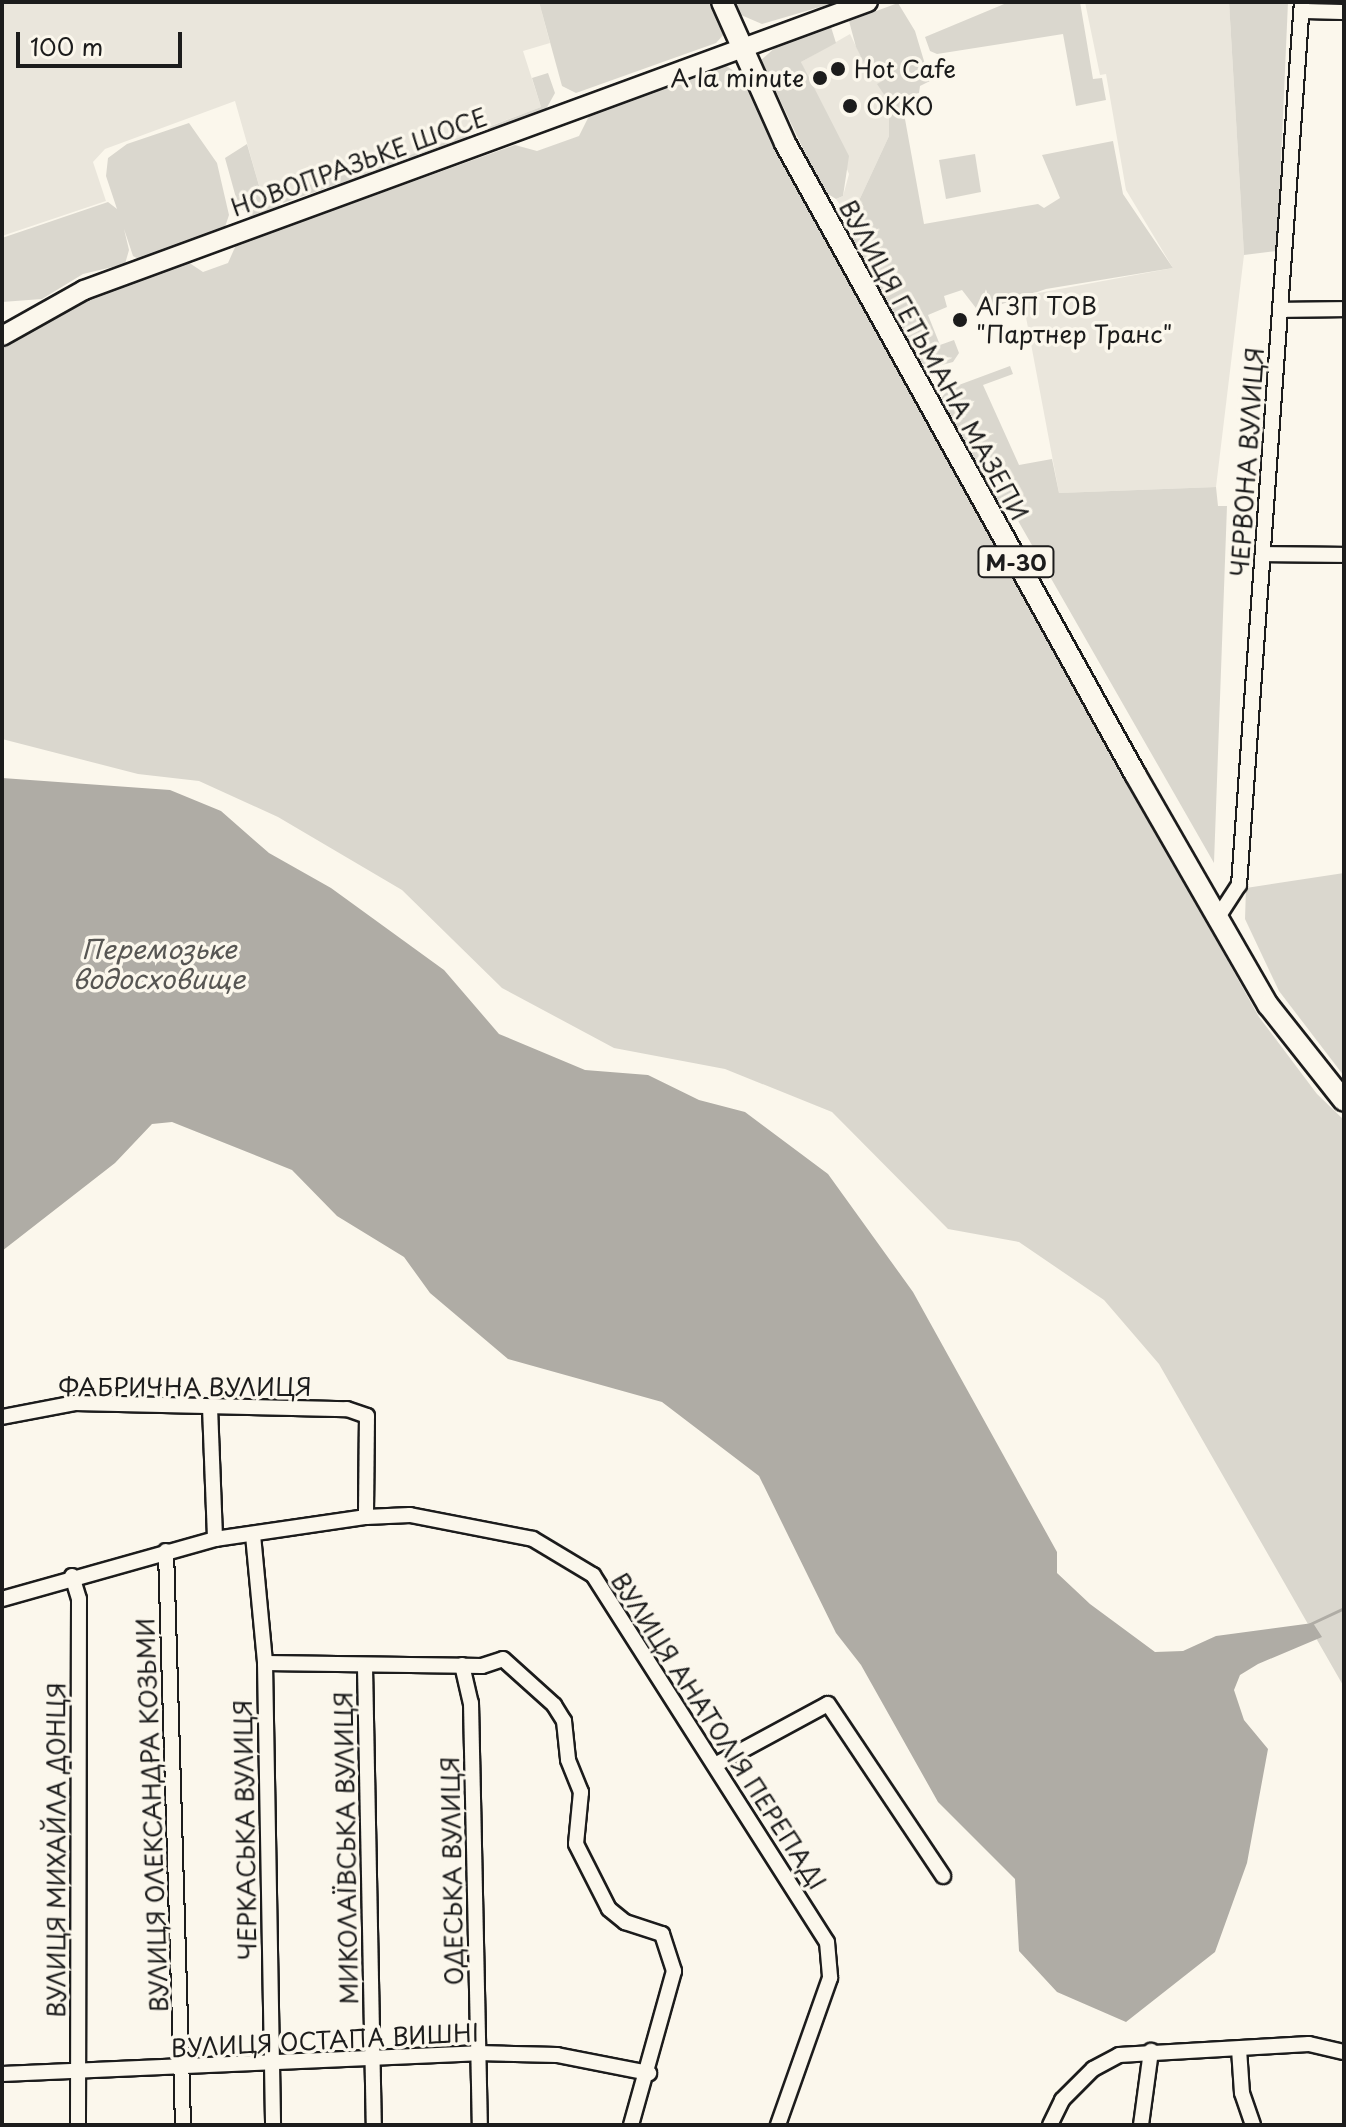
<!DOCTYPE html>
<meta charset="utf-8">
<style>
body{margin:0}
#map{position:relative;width:1346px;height:2127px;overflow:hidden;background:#fbf7ec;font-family:"Playpen Sans",sans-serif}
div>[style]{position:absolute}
.built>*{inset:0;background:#eae6dc}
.green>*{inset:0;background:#dad7ce}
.water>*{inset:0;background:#afaca5}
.stream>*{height:3px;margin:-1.5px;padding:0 1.5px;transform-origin:1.5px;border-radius:1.5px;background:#afaca5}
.roads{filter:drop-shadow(2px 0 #1c1c1c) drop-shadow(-2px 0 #1c1c1c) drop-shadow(0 2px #1c1c1c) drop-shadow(0 -2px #1c1c1c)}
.minor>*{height:14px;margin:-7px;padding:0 7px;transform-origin:7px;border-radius:7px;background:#fbf7ec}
.major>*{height:18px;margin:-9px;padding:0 9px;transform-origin:9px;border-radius:9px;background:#fbf7ec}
.highway>*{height:20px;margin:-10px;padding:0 10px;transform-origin:10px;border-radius:10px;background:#fbf7ec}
.dots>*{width:22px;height:22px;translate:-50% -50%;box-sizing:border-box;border:4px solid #fbf7ec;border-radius:50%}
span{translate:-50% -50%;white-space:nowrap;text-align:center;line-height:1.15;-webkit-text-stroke:7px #fbf7ec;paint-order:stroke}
.shield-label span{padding:2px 6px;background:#fbf7ec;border:2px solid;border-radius:6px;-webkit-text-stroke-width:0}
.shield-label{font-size:22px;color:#1c1c1c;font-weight:700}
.poi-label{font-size:24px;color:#1c1c1c}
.left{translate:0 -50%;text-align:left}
.right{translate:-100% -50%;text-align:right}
.street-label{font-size:24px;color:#1c1c1c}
.water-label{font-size:26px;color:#575653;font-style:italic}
.frame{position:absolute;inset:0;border:4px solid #1c1c1c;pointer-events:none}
.scale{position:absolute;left:16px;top:32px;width:166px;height:36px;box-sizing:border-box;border:4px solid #1c1c1c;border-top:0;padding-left:10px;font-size:24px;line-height:28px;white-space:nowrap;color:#1c1c1c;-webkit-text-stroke:6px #fbf7ec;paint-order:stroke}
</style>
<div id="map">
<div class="built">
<i style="clip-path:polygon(2px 2px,539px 2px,550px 43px,523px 51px,541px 107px,377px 168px,374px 161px,264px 203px,235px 101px,105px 149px,93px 162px,106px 201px,2px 236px)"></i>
<i style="clip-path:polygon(1085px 2px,1229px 2px,1244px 255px,1216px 487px,1059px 493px,1022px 296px,1173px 268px,1126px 190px,1106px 74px,1100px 75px)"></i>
<i style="clip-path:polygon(850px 34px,866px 67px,874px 64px,884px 80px,878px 84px,889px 102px,889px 136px,850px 220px,836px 199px,843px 196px,849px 174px,801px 62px)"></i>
</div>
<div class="green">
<i style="clip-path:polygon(539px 2px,716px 2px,726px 32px,716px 43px,576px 93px,562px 86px)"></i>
<i style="clip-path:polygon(735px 2px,837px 2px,762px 24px,741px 15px)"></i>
<i style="clip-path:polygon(1009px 2px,1080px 2px,1093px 79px,1102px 78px,1106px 100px,1076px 106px,1063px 34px,937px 54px,930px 51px,925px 37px)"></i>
<i style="clip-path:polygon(1229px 2px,1288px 2px,1277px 251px,1244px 255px)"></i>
<i style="clip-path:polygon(898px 3px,915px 31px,930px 81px,920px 86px,919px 93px,901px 97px,924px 224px,1038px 204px,1044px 208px,1060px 198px,1042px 155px,1113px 141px,1123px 194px,1173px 268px,1046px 289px,979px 312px,962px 290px,944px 296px,947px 307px,928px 315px,940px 345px,954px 340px,959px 353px,953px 362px,931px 368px,919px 362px,850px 240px,850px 220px,889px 136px,889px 102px,877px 84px,884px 80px,874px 64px,866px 67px,856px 47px,849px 21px)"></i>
<i style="clip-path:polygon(831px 27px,836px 43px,801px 62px,849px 156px,843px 196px,836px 199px,823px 191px,761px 60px,777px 46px)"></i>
<i style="clip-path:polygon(725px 65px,740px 75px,824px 237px,1259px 1017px,1317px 1094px,1344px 1120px,1344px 1687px,1159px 1364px,1104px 1300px,1019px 1242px,948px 1229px,832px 1112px,725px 1069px,614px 1048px,502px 988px,402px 890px,278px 817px,199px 781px,138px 774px,2px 739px,2px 347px,57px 312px,188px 262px,203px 272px,228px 263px,236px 245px,515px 145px,537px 151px,579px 136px,589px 116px)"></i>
<i style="clip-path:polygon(548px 73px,555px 93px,545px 111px,493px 130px,483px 129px,541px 107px,532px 78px)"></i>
<i style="clip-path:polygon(189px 123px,217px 163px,229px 215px,224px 230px,144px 262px,133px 256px,124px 229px,129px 250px,125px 264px,83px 274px,42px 299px,2px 302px,2px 238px,108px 202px,117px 209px,106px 176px,108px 158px,127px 144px)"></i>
<i style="clip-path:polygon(471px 133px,467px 140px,283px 203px,281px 196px,374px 160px,377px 167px)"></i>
<i style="clip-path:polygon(247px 144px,264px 203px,278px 197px,280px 205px,252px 219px,238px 205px,225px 158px)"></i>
<i style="clip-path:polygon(975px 154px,981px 192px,946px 199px,939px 160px)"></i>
<i style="clip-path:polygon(1010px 366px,1013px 374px,983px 385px,1019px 465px,1052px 459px,1059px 493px,1216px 487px,1218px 506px,1227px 506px,1214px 863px,1013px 512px,1003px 512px,940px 400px,948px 389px)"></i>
<i style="clip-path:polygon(1344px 873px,1344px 1076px,1279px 991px,1245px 919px,1246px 888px)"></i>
</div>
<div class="water">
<i style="clip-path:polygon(2px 778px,170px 790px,221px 811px,269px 853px,331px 888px,444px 970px,499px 1034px,585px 1070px,648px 1075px,699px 1100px,745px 1112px,828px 1174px,913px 1292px,1057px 1552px,1057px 1573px,1090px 1604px,1155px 1652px,1183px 1651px,1216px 1636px,1313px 1623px,1322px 1637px,1258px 1664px,1240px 1675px,1234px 1690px,1244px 1720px,1268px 1749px,1247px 1863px,1215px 1952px,1126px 2022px,1057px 1992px,1019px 1951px,1015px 1879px,938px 1802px,861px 1665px,836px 1633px,759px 1476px,662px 1402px,508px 1359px,430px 1293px,404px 1257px,337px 1216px,292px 1170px,172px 1122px,152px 1124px,115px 1163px,2px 1251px)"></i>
</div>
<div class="stream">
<i style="left:1310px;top:1624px;width:38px;rotate:-25deg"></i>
</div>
<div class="roads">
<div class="minor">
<i style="left:1303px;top:11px;width:41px;rotate:1.4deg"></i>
<i style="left:1280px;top:310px;width:64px;rotate:-0.9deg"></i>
<i style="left:1263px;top:554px;width:81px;rotate:0.7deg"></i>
<i style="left:1218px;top:917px;width:38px;rotate:-57deg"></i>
<i style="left:1239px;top:885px;width:885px;rotate:-85.92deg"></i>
<i style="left:210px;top:1407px;width:132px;rotate:87.8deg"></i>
<i style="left:2px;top:1417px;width:74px;rotate:-10.9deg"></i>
<i style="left:75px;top:1403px;width:272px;rotate:1.3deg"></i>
<i style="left:347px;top:1409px;width:21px;rotate:19deg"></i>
<i style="left:367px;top:1416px;width:101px;rotate:90.6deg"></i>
<i style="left:253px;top:1535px;width:129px;rotate:84.6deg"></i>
<i style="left:265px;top:1663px;width:462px;rotate:89deg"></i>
<i style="left:166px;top:1551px;width:574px;rotate:88.3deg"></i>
<i style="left:72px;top:1576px;width:24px;rotate:73deg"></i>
<i style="left:79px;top:1599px;width:526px;rotate:90.11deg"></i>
<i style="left:2px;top:1599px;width:221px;rotate:-15.7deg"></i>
<i style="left:215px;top:1539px;width:153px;rotate:-8.3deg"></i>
<i style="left:366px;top:1517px;width:44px;rotate:-2.6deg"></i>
<i style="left:410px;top:1515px;width:125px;rotate:11deg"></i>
<i style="left:533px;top:1539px;width:70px;rotate:31deg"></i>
<i style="left:593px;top:1575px;width:435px;rotate:57.5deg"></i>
<i style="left:827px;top:1942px;width:36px;rotate:85deg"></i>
<i style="left:830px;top:1978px;width:156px;rotate:109.5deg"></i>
<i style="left:265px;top:1663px;width:217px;rotate:0.8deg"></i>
<i style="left:482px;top:1666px;width:22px;rotate:-18deg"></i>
<i style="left:503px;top:1659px;width:69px;rotate:42deg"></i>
<i style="left:554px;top:1705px;width:19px;rotate:58deg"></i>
<i style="left:564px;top:1721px;width:39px;rotate:84deg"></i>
<i style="left:568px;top:1760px;width:35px;rotate:68deg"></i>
<i style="left:581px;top:1792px;width:52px;rotate:95.5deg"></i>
<i style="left:576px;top:1844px;width:73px;rotate:63.1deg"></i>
<i style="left:609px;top:1909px;width:21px;rotate:39deg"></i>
<i style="left:625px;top:1922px;width:39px;rotate:18deg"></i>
<i style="left:662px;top:1934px;width:39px;rotate:72deg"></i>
<i style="left:674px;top:1971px;width:160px;rotate:105.6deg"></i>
<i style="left:462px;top:1665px;width:39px;rotate:77deg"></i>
<i style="left:471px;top:1703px;width:422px;rotate:88.8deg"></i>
<i style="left:365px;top:1667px;width:458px;rotate:88.9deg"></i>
<i style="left:715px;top:1765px;width:128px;rotate:-28.4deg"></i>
<i style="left:828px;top:1704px;width:207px;rotate:56.2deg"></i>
<i style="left:1239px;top:2049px;width:44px;rotate:86.1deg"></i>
<i style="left:1242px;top:2093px;width:34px;rotate:71deg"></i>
<i style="left:2px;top:2074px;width:476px;rotate:-2.5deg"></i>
<i style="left:478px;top:2053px;width:79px;rotate:1.5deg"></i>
<i style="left:557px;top:2055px;width:94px;rotate:11.1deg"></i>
<i style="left:1050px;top:2125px;width:28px;rotate:-64deg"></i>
<i style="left:1062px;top:2100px;width:44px;rotate:-45deg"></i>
<i style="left:1093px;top:2069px;width:30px;rotate:-28deg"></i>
<i style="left:1119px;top:2055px;width:190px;rotate:-3.3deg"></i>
<i style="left:1309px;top:2044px;width:36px;rotate:13deg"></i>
<i style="left:1141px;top:2125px;width:75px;rotate:-82.3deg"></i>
</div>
<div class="major">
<i style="left:2px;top:336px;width:94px;rotate:-29.3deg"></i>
<i style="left:84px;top:290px;width:835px;rotate:-20.17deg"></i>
</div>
<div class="highway">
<i style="left:722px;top:2px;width:154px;rotate:65.9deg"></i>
<i style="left:785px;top:143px;width:722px;rotate:60.98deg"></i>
<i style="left:1135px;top:774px;width:267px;rotate:60.1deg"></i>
<i style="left:1268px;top:1005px;width:122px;rotate:51.6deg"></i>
</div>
</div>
<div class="dots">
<i style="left:838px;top:69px;background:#1c1c1c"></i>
<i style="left:820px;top:78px;background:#1c1c1c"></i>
<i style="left:850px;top:106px;background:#1c1c1c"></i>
<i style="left:960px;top:320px;background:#1c1c1c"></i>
</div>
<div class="shield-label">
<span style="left:1016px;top:562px">М-30</span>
</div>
<div class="poi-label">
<span class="left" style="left:854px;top:69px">Hot Cafe</span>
<span class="right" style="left:804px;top:78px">A la minute</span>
<span class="left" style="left:866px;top:106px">ОККО</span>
<span class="left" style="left:976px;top:320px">АГЗП ТОВ<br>"Партнер Транс"</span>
</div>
<div class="street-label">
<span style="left:359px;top:162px;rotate:-20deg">НОВОПРАЗЬКЕ ШОСЕ</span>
<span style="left:934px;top:360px;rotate:61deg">ВУЛИЦЯ ГЕТЬМАНА МАЗЕПИ</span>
<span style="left:1247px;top:462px;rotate:-86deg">ЧЕРВОНА ВУЛИЦЯ</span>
<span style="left:185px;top:1387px">ФАБРИЧНА ВУЛИЦЯ</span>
<span style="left:719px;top:1731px;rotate:57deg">ВУЛИЦЯ АНАТОЛІЯ ПЕРЕПАДІ</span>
<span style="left:152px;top:1815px;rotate:-92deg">ВУЛИЦЯ ОЛЕКСАНДРА КОЗЬМИ</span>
<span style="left:245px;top:1830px;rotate:-91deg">ЧЕРКАСЬКА ВУЛИЦЯ</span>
<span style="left:346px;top:1848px;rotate:-91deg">МИКОЛАЇВСЬКА ВУЛИЦЯ</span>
<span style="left:56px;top:1850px;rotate:-90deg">ВУЛИЦЯ МИХАЙЛА ДОНЦЯ</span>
<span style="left:452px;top:1871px;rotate:-91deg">ОДЕСЬКА ВУЛИЦЯ</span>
<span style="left:325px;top:2040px;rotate:-3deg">ВУЛИЦЯ ОСТАПА ВИШНІ</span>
</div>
<div class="water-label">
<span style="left:159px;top:964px">Перемозьке<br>водосховище</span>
</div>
<div class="frame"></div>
<div class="scale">100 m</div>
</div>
